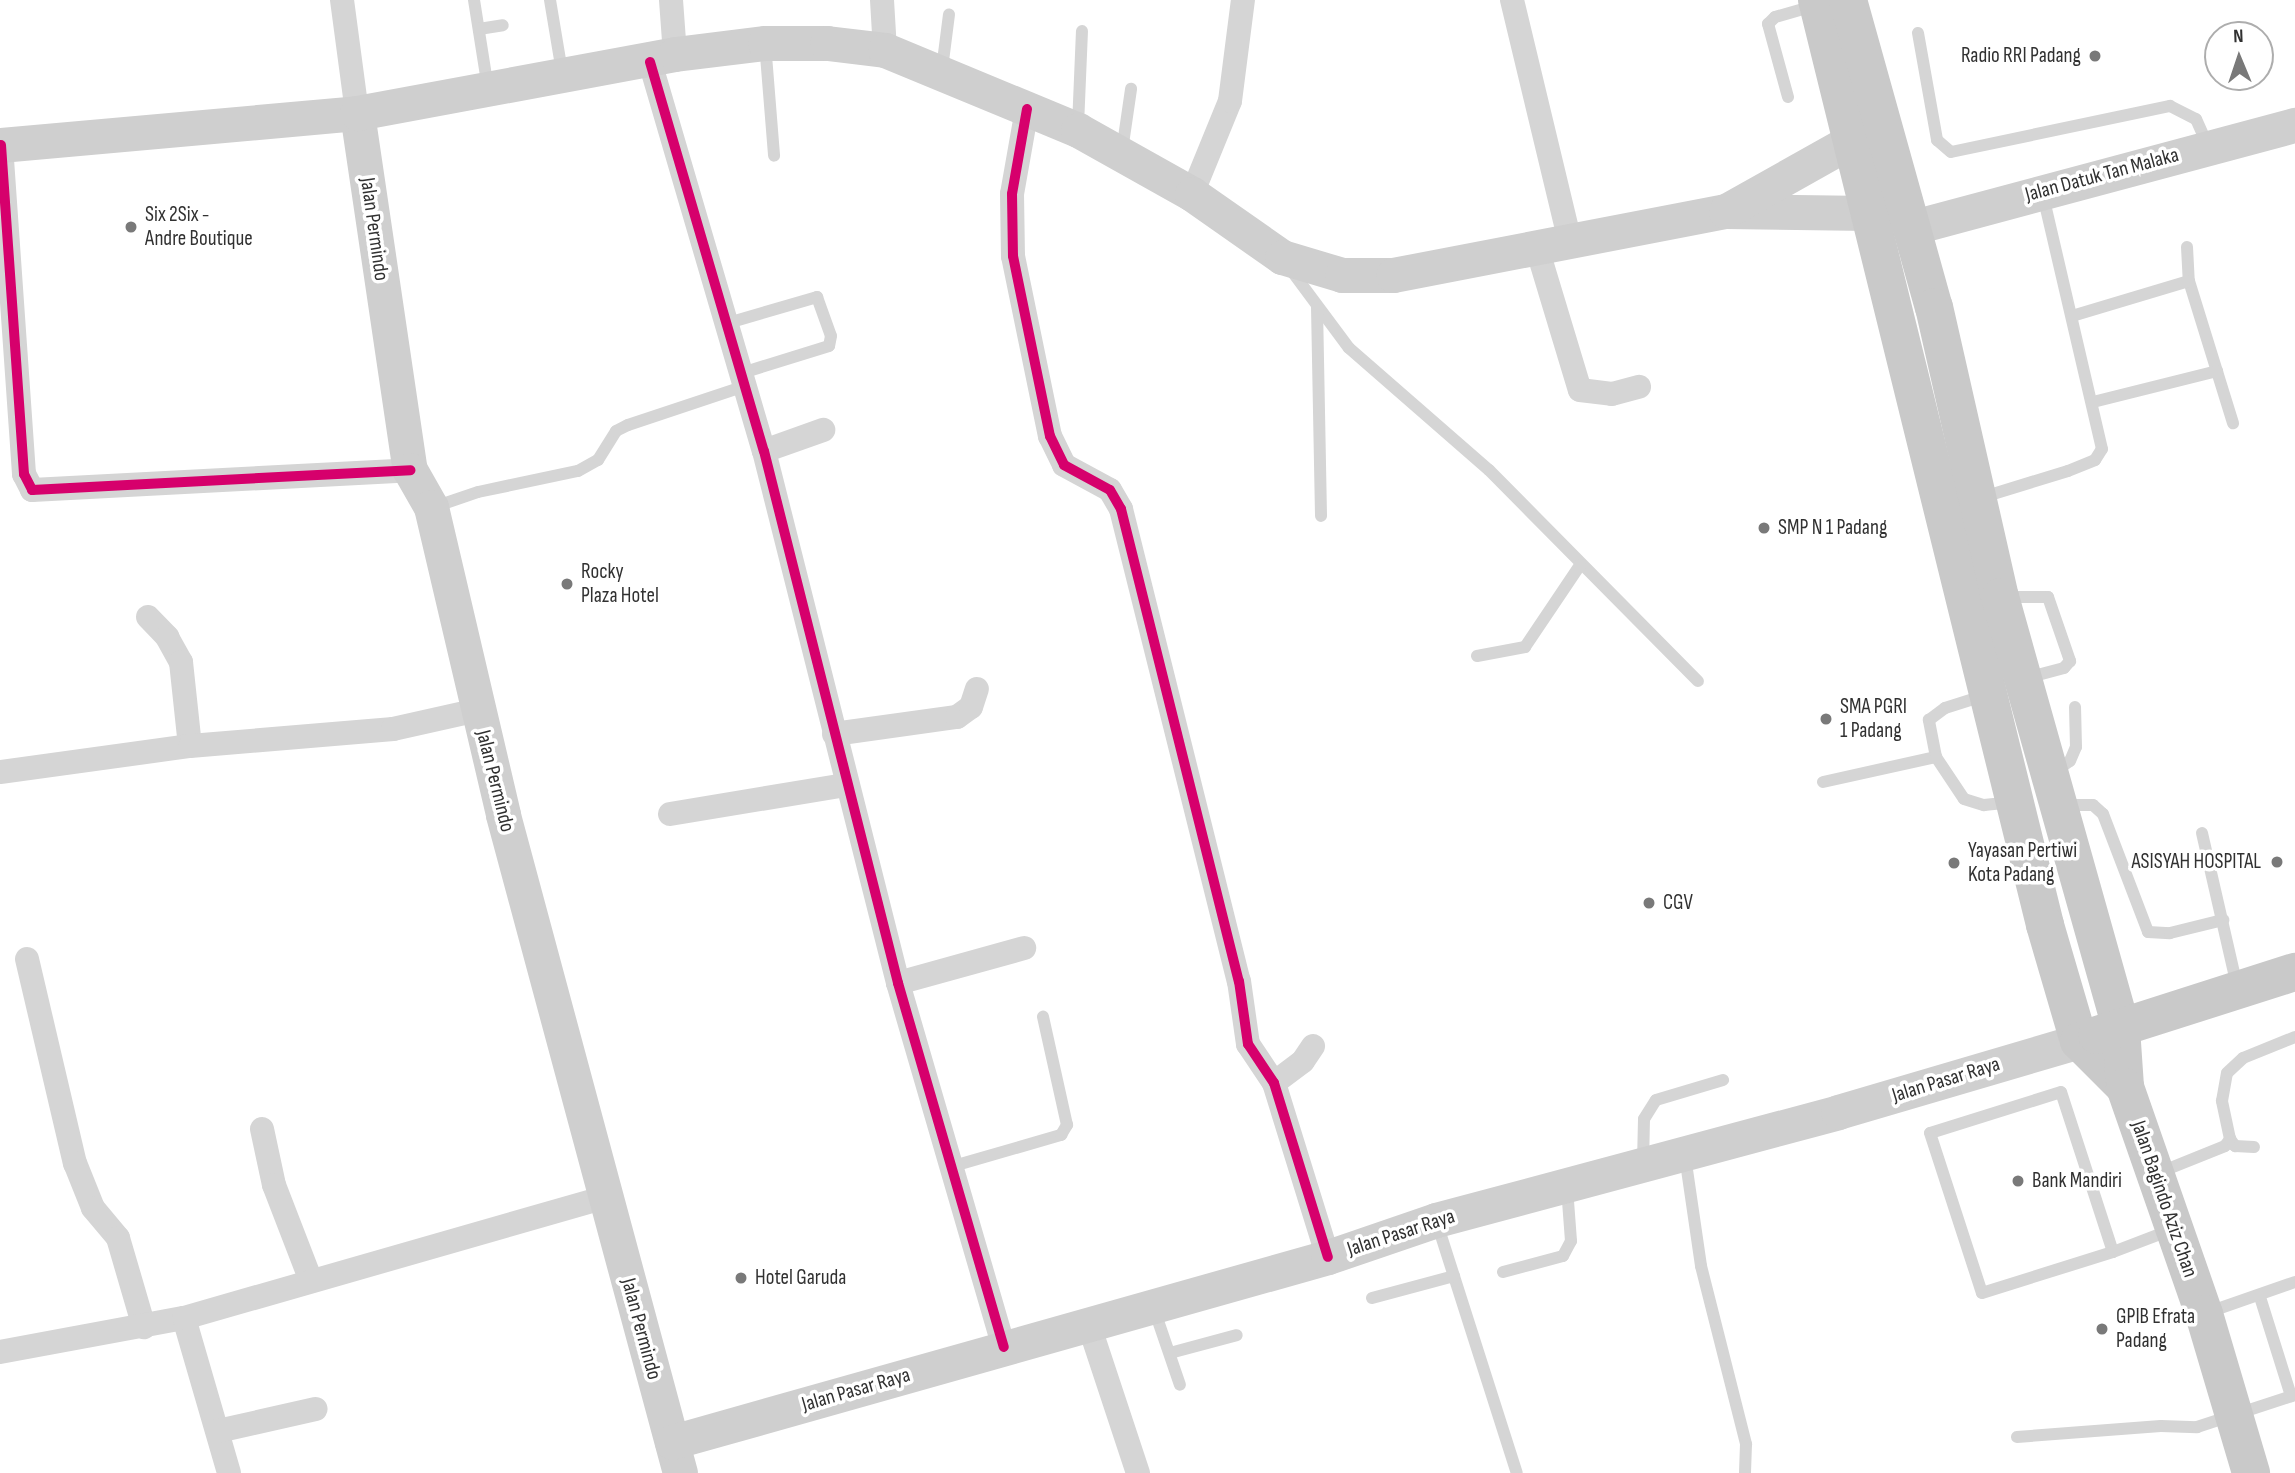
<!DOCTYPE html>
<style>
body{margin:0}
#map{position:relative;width:2295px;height:1473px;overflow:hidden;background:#fff;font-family:"Sofia Sans Condensed",sans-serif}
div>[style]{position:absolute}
.lane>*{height:12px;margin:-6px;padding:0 6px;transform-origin:6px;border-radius:6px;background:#d5d5d5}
.street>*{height:24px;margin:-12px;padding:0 12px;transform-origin:12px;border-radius:12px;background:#d5d5d5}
.secondary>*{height:35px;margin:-17.5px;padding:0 17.5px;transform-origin:17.5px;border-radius:17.5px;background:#cfcfcf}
.primary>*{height:38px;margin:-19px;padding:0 19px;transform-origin:19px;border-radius:19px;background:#c9c9c9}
.cycleway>*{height:10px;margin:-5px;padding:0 5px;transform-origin:5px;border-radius:5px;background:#d6006c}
.dots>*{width:19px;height:19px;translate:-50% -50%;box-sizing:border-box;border:4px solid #fff;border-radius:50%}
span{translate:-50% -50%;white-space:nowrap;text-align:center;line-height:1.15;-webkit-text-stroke:7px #fff;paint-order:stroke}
.poi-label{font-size:21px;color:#313131}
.right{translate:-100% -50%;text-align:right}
.left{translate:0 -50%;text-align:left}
.street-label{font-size:21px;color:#313131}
.north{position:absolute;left:2204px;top:21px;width:70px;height:70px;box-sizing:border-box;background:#fff;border:2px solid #adadad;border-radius:50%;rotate:358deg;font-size:19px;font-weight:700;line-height:28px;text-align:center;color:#313131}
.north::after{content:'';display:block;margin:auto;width:24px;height:32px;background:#797979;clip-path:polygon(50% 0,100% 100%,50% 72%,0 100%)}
</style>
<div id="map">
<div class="lane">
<i style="left:474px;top:0;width:89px;rotate:81deg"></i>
<i style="left:550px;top:0;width:73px;rotate:80.5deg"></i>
<i style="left:479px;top:29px;width:24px;rotate:-9deg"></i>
<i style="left:1918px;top:33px;width:109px;rotate:79.9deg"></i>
<i style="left:1937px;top:140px;width:18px;rotate:41deg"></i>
<i style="left:1951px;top:152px;width:224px;rotate:-11.9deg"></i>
<i style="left:2170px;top:106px;width:29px;rotate:27deg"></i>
<i style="left:2196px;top:119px;width:30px;rotate:66deg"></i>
<i style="left:765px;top:43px;width:113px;rotate:85.4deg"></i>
<i style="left:942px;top:69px;width:55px;rotate:-82.7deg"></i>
<i style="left:1788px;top:97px;width:76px;rotate:-105.3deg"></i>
<i style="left:1768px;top:24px;width:10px;rotate:-45deg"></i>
<i style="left:1775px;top:17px;width:41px;rotate:-15.8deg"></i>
<i style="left:1078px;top:126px;width:95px;rotate:-87.6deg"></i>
<i style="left:1122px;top:151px;width:63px;rotate:-81.7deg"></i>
<i style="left:2187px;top:247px;width:34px;rotate:87deg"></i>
<i style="left:2189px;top:281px;width:149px;rotate:72.8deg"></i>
<i style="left:1288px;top:266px;width:102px;rotate:53.4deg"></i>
<i style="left:1349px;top:348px;width:186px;rotate:41.1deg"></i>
<i style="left:1489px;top:470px;width:297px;rotate:45.3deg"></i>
<i style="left:1317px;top:307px;width:209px;rotate:88.9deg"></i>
<i style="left:2072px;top:316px;width:122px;rotate:-16.7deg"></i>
<i style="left:728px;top:323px;width:93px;rotate:-16.3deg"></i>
<i style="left:817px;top:297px;width:41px;rotate:70.3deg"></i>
<i style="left:831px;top:336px;width:10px;rotate:101deg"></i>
<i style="left:829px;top:346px;width:91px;rotate:162.8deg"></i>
<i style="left:2093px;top:402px;width:128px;rotate:-14deg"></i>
<i style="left:1980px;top:498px;width:92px;rotate:-17.1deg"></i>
<i style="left:2068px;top:471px;width:29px;rotate:-22deg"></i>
<i style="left:2095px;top:460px;width:13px;rotate:-58deg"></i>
<i style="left:2102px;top:449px;width:261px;rotate:-103.1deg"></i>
<i style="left:434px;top:507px;width:46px;rotate:-18.8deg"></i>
<i style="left:478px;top:492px;width:102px;rotate:-11.9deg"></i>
<i style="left:578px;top:471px;width:23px;rotate:-29deg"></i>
<i style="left:598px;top:460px;width:34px;rotate:-58deg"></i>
<i style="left:616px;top:431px;width:13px;rotate:-27deg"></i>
<i style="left:628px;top:425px;width:123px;rotate:-18.4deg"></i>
<i style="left:2004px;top:597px;width:44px"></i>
<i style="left:2048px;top:597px;width:68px;rotate:71deg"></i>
<i style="left:2070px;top:661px;width:9px;rotate:131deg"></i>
<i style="left:2064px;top:668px;width:39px;rotate:165deg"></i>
<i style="left:1477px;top:656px;width:49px;rotate:-10.6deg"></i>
<i style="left:1525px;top:647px;width:99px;rotate:-56.1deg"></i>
<i style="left:1936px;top:757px;width:38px;rotate:-101deg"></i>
<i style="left:1929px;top:720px;width:20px;rotate:-37deg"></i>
<i style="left:1945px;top:708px;width:43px;rotate:-17.6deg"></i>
<i style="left:2054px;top:772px;width:19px;rotate:-35deg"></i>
<i style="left:2070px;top:761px;width:15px;rotate:-67deg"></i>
<i style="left:2076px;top:747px;width:40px;rotate:-91.4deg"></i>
<i style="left:1823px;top:782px;width:116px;rotate:-12.5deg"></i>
<i style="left:1936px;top:757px;width:50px;rotate:56.3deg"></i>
<i style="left:1964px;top:799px;width:21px;rotate:17deg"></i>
<i style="left:1984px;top:805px;width:27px;rotate:-6deg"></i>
<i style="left:2062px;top:805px;width:31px"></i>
<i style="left:2093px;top:805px;width:13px;rotate:42deg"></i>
<i style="left:2103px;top:814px;width:126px;rotate:69.1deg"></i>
<i style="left:2148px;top:932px;width:22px;rotate:3deg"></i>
<i style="left:2170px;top:933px;width:55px;rotate:-13.8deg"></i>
<i style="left:2202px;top:833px;width:157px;rotate:77.1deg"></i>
<i style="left:2230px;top:1139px;width:9px;rotate:54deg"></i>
<i style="left:2235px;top:1146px;width:19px;rotate:3deg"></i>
<i style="left:1685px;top:1156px;width:111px;rotate:81.7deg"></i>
<i style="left:1701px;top:1266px;width:184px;rotate:75.8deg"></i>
<i style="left:1746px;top:1444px;width:29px;rotate:92deg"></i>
<i style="left:1643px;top:1163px;width:44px;rotate:-88.7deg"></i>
<i style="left:1644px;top:1119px;width:22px;rotate:-58deg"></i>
<i style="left:1656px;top:1100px;width:70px;rotate:-16.6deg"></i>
<i style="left:950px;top:1167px;width:116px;rotate:-16.1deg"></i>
<i style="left:1061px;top:1135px;width:12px;rotate:-59deg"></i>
<i style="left:1067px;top:1125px;width:111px;rotate:-102.5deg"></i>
<i style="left:2158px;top:1173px;width:72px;rotate:-21.9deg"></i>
<i style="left:2225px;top:1146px;width:9px;rotate:-54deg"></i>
<i style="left:2230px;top:1139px;width:39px;rotate:-102deg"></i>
<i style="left:2222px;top:1101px;width:28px;rotate:-80deg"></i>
<i style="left:2227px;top:1073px;width:22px;rotate:-43deg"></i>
<i style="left:2243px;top:1058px;width:56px;rotate:-22deg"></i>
<i style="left:1437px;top:1223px;width:262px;rotate:72.3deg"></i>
<i style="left:2113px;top:1252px;width:168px;rotate:-108deg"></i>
<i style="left:2061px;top:1092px;width:137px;rotate:162.6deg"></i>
<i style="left:1930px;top:1133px;width:168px;rotate:72deg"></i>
<i style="left:1982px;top:1293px;width:137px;rotate:-17.4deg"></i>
<i style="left:2113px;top:1252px;width:62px;rotate:-20.8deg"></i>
<i style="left:1503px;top:1272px;width:62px;rotate:-14.9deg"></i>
<i style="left:1563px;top:1256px;width:17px;rotate:-62deg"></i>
<i style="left:1571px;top:1241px;width:53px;rotate:-94.3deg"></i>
<i style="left:2260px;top:1297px;width:104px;rotate:72.6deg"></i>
<i style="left:1372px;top:1298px;width:85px;rotate:-15deg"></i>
<i style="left:1154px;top:1309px;width:80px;rotate:71.1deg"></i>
<i style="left:2206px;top:1313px;width:94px;rotate:-19.2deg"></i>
<i style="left:1170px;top:1353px;width:69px;rotate:-15deg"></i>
<i style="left:2017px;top:1437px;width:144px;rotate:-4.4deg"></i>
<i style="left:2161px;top:1426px;width:36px;rotate:2deg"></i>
<i style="left:2197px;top:1427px;width:103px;rotate:-18.1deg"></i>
</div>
<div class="street">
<i style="left:342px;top:0;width:114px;rotate:82.4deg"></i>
<i style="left:671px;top:0;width:54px;rotate:85.8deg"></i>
<i style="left:882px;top:0;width:50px;rotate:86.6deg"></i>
<i style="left:1512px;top:0;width:248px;rotate:76.5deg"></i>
<i style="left:650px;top:62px;width:405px;rotate:73.7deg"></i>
<i style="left:764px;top:451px;width:549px;rotate:75.86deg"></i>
<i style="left:898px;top:983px;width:379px;rotate:73.8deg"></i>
<i style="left:1027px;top:109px;width:86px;rotate:100deg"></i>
<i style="left:1012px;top:194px;width:62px;rotate:89.1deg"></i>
<i style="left:1013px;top:256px;width:184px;rotate:78.4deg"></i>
<i style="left:1050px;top:436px;width:32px;rotate:64deg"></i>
<i style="left:1064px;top:465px;width:52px;rotate:28.5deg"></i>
<i style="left:1110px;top:490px;width:22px;rotate:60deg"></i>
<i style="left:1121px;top:509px;width:487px;rotate:76deg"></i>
<i style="left:1239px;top:981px;width:64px;rotate:81.9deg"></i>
<i style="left:1248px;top:1044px;width:47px;rotate:56.3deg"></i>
<i style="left:1274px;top:1083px;width:182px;rotate:72.8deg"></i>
<i style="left:1px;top:145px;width:330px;rotate:86deg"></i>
<i style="left:24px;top:474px;width:18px;rotate:63deg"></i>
<i style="left:32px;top:490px;width:379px;rotate:-3deg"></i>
<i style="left:1192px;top:194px;width:100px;rotate:-67.8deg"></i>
<i style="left:1230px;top:101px;width:102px;rotate:-82.7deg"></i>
<i style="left:1537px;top:248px;width:148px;rotate:73.2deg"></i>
<i style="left:1580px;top:390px;width:32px;rotate:7deg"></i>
<i style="left:1612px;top:394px;width:28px;rotate:-15deg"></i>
<i style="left:764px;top:451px;width:63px;rotate:-19.6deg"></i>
<i style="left:148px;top:617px;width:28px;rotate:46deg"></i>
<i style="left:167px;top:637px;width:29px;rotate:61deg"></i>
<i style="left:181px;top:662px;width:84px;rotate:83.9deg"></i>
<i style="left:834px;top:734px;width:124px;rotate:-7.9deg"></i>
<i style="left:957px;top:717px;width:17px;rotate:-36deg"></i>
<i style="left:971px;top:707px;width:19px;rotate:-72deg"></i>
<i style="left:0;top:772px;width:192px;rotate:-7.8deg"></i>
<i style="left:190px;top:746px;width:204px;rotate:-4.8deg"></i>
<i style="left:393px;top:729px;width:87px;rotate:-12.6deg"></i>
<i style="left:670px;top:814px;width:177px;rotate:-9.4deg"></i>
<i style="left:27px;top:959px;width:210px;rotate:76.8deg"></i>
<i style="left:75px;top:1163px;width:48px;rotate:68.2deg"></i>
<i style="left:93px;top:1208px;width:39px;rotate:50deg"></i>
<i style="left:118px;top:1238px;width:93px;rotate:73.7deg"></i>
<i style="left:898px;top:983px;width:131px;rotate:-15.5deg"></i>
<i style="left:1274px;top:1083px;width:36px;rotate:-37deg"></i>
<i style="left:1303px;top:1061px;width:18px;rotate:-56deg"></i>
<i style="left:262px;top:1129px;width:57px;rotate:77.9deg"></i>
<i style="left:274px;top:1185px;width:103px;rotate:68.9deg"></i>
<i style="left:184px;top:1318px;width:161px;rotate:73.8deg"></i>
<i style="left:1089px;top:1325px;width:156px;rotate:71.7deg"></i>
<i style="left:0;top:1352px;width:187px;rotate:-10.5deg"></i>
<i style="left:184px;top:1318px;width:438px;rotate:-16deg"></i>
<i style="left:218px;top:1431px;width:100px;rotate:-12.7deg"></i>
</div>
<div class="secondary">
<i style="left:357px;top:113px;width:361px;rotate:81.6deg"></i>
<i style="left:410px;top:470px;width:43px;rotate:60.4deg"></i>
<i style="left:431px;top:507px;width:316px;rotate:76.8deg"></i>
<i style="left:503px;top:815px;width:681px;rotate:74.94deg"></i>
<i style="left:0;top:145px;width:358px;rotate:-5.1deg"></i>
<i style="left:357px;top:113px;width:323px;rotate:-10.5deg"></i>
<i style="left:675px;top:54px;width:91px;rotate:-7deg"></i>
<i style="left:765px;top:43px;width:62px"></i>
<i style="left:827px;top:43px;width:58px;rotate:6.9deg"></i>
<i style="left:885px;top:50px;width:209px;rotate:22.5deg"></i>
<i style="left:1078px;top:130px;width:131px;rotate:29.3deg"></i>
<i style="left:1192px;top:194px;width:110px;rotate:35deg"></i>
<i style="left:1282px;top:257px;width:63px;rotate:16.7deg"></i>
<i style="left:1342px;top:275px;width:51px"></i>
<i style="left:1393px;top:275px;width:339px;rotate:-10.9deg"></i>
<i style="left:1726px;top:211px;width:143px;rotate:0.8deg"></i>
<i style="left:1726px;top:211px;width:141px;rotate:-29.3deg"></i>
<i style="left:1910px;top:228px;width:399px;rotate:-15deg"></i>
<i style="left:672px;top:1442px;width:682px;rotate:-15.75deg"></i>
<i style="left:1328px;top:1257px;width:114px;rotate:-18.9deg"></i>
<i style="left:1436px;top:1220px;width:416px;rotate:-15deg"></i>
<i style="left:1838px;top:1112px;width:251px;rotate:-16.4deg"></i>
</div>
<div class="primary">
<i style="left:1817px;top:0;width:953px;rotate:76.15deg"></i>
<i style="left:2045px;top:925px;width:121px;rotate:73.7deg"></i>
<i style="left:2079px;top:1041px;width:65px;rotate:45deg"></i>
<i style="left:1848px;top:0;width:319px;rotate:74.4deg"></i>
<i style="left:1934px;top:307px;width:297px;rotate:77.2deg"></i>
<i style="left:2000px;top:597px;width:448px;rotate:74.3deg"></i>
<i style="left:2121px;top:1028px;width:59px;rotate:86.1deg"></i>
<i style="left:2125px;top:1087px;width:240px;rotate:70.8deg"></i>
<i style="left:2204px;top:1314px;width:166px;rotate:73.5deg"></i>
<i style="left:2097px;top:1035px;width:208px;rotate:-17.7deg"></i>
</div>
<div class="cycleway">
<i style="left:650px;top:62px;width:405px;rotate:73.7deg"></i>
<i style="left:764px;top:451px;width:549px;rotate:75.86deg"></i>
<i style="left:898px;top:983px;width:379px;rotate:73.8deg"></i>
<i style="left:1027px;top:109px;width:86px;rotate:100deg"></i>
<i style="left:1012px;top:194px;width:62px;rotate:89.1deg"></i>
<i style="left:1013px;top:256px;width:184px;rotate:78.4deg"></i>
<i style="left:1050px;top:436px;width:32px;rotate:64deg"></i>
<i style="left:1064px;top:465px;width:52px;rotate:28.5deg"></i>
<i style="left:1110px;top:490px;width:22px;rotate:60deg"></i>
<i style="left:1121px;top:509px;width:487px;rotate:76deg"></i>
<i style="left:1239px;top:981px;width:64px;rotate:81.9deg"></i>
<i style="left:1248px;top:1044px;width:47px;rotate:56.3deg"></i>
<i style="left:1274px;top:1083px;width:182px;rotate:72.8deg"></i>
<i style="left:1px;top:145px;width:330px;rotate:86deg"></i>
<i style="left:24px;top:474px;width:18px;rotate:63deg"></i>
<i style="left:32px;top:490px;width:379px;rotate:-3deg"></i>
</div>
<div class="dots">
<i style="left:2095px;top:56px;background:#797979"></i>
<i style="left:131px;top:227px;background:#797979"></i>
<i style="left:1764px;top:528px;background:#797979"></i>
<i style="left:567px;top:584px;background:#797979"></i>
<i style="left:1826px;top:719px;background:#797979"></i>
<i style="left:2277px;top:862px;background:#797979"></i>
<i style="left:1954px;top:863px;background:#797979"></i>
<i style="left:1649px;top:903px;background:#797979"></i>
<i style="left:2018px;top:1181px;background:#797979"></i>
<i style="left:741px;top:1278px;background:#797979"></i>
<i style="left:2102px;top:1329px;background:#797979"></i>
</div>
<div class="poi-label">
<span class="right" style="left:2081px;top:56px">Radio RRI Padang</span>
<span class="left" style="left:145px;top:227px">Six 2Six -<br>Andre Boutique</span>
<span class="left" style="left:1778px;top:528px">SMP N 1 Padang</span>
<span class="left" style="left:581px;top:584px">Rocky<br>Plaza Hotel</span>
<span class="left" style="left:1840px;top:719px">SMA PGRI<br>1 Padang</span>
<span class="left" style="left:1968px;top:863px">Yayasan Pertiwi<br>Kota Padang</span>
<span class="right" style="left:2261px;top:862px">ASISYAH HOSPITAL</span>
<span class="left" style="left:1663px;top:903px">CGV</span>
<span class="left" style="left:2032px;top:1181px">Bank Mandiri</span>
<span class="left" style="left:755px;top:1278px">Hotel Garuda</span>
<span class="left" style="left:2116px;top:1329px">GPIB Efrata<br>Padang</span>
</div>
<div class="street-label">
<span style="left:2102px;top:175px;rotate:-15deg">Jalan Datuk Tan Malaka</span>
<span style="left:374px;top:229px;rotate:82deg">Jalan Permindo</span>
<span style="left:495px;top:781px;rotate:76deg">Jalan Permindo</span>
<span style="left:1946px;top:1080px;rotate:-17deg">Jalan Pasar Raya</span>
<span style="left:2164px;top:1199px;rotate:71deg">Jalan Bagindo Aziz Chan</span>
<span style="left:1401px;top:1233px;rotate:-18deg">Jalan Pasar Raya</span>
<span style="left:641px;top:1329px;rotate:75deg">Jalan Permindo</span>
<span style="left:856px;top:1390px;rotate:-16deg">Jalan Pasar Raya</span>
</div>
<div class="north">N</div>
</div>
